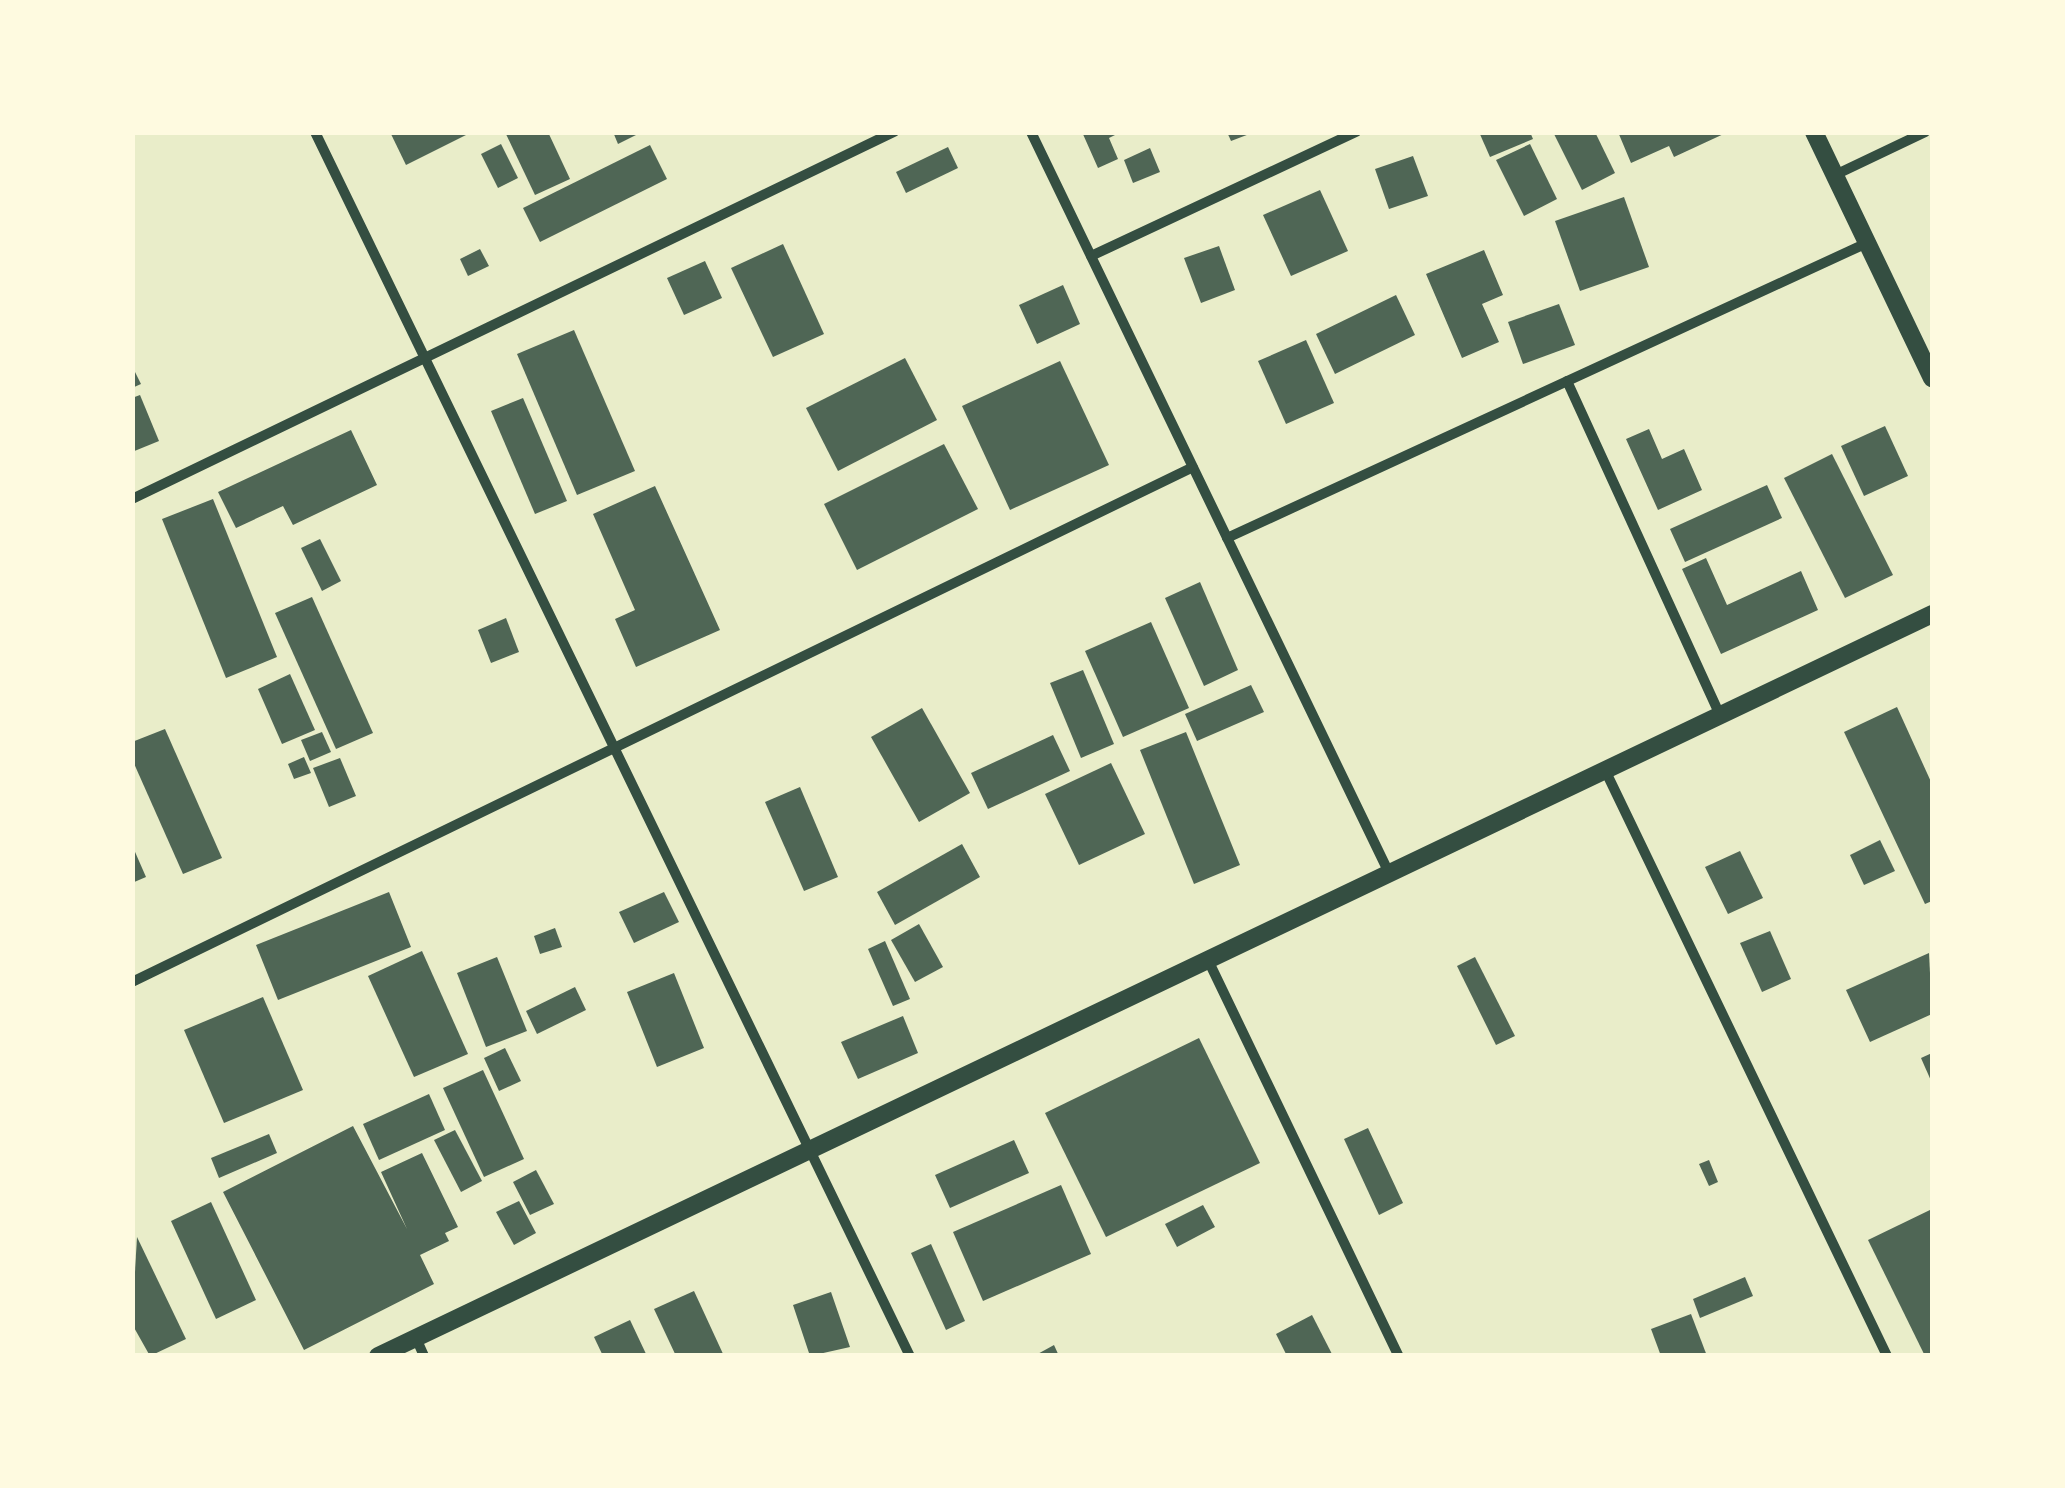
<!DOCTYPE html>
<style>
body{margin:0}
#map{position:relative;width:2065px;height:1488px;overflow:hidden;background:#e9edc9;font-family:"Source Sans 3",sans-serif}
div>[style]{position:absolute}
.building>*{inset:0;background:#4f6655}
.minor>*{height:10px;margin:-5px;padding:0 5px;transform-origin:5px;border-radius:5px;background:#344e41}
.tertiary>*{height:18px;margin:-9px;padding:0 9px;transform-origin:9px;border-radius:9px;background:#344e41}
span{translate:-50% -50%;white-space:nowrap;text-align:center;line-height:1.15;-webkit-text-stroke:8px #fefae0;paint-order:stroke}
.frame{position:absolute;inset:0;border:135px solid #fefae0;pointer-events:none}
</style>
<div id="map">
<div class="building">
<i style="clip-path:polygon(390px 132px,472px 132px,406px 165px)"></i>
<i style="clip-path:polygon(505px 132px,548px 132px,570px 179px,535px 195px)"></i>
<i style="clip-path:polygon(613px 132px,642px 132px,618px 144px)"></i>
<i style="clip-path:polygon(1082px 132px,1121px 132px,1109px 138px,1118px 159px,1098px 168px)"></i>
<i style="clip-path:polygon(1227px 132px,1252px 132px,1252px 133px,1231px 141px)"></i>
<i style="clip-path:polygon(1479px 132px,1530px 132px,1533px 139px,1490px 157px)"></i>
<i style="clip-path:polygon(1553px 132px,1595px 132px,1615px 173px,1582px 190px)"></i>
<i style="clip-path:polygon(1618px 132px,1728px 132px,1674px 157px,1669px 146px,1631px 163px)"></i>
<i style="clip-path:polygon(501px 144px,518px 178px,498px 188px,481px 154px)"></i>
<i style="clip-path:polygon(1530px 144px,1557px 199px,1524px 216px,1496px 160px)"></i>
<i style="clip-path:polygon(650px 145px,667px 179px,540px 242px,523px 208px)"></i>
<i style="clip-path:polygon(948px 147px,958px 168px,906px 193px,896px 172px)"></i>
<i style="clip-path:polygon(1150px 148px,1160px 172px,1133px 183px,1124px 160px)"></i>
<i style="clip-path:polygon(1413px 156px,1428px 196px,1389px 209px,1375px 169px)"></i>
<i style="clip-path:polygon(1320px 190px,1348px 251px,1291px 276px,1263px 215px)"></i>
<i style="clip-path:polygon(1624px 197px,1649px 267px,1580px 291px,1555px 221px)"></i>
<i style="clip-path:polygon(783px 244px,824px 334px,773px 357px,731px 268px)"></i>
<i style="clip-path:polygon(1219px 246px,1235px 290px,1201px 303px,1184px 258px)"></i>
<i style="clip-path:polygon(480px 249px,489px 266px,468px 276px,460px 259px)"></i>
<i style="clip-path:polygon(1484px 250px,1503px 295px,1482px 304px,1499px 342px,1462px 358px,1426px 274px)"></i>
<i style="clip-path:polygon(705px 261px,722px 298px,684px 315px,667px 278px)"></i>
<i style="clip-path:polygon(1063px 285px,1080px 324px,1037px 344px,1019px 305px)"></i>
<i style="clip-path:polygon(1396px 295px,1415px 335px,1335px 374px,1316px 334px)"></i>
<i style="clip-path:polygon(1559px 304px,1575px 345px,1523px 364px,1508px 322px)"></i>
<i style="clip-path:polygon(574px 330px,635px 471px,577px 495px,517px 354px)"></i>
<i style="clip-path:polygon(1306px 340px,1334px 403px,1286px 424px,1258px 361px)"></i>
<i style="clip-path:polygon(905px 358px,937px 420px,838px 471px,806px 408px)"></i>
<i style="clip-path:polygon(1060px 361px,1109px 465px,1010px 510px,962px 406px)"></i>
<i style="clip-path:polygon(132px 366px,141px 384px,132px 388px)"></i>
<i style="clip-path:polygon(140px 395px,159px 441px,132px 452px,132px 398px)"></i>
<i style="clip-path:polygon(523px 398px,567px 501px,535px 514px,491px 411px)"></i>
<i style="clip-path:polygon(1885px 426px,1908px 476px,1864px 496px,1841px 446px)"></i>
<i style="clip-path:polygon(1649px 429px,1662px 459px,1684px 449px,1702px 490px,1658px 510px,1626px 439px)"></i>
<i style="clip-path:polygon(351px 430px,377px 485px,293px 525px,283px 506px,236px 528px,218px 492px)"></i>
<i style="clip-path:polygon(944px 444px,978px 509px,857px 570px,824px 504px)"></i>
<i style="clip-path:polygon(1832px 454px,1893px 575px,1845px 598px,1784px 478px)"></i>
<i style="clip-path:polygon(1767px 485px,1782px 518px,1685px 562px,1670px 529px)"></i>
<i style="clip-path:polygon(655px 486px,720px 630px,636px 667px,615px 619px,635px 610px,593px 514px)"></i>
<i style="clip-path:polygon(213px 499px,277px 657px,226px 678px,162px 519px)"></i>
<i style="clip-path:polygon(320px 539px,341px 581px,322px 591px,301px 548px)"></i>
<i style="clip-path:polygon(1706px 558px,1727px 605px,1801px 571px,1818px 610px,1721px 654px,1682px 569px)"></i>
<i style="clip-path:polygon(1200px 582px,1238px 670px,1204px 686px,1165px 598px)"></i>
<i style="clip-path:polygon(312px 597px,373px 733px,336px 749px,275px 613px)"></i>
<i style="clip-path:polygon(506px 618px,519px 652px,491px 663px,478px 630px)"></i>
<i style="clip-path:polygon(1151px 622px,1189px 708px,1123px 737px,1085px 651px)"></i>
<i style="clip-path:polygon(1083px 670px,1114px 744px,1081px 758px,1050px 683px)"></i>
<i style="clip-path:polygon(290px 674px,315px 730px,282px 744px,258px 689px)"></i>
<i style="clip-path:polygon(1251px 685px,1264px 712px,1197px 741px,1185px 714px)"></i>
<i style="clip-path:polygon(1897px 707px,1932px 784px,1932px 901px,1925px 904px,1844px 732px)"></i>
<i style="clip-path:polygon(922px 708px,970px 793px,919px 822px,871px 737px)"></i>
<i style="clip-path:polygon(165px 729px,222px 858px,183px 874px,132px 759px,132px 742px)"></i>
<i style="clip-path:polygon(322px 732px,331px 752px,310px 761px,301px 740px)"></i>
<i style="clip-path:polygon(1186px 732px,1240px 865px,1194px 884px,1140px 750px)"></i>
<i style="clip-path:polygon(1053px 735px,1070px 771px,988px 809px,971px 773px)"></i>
<i style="clip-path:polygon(304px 757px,311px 773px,294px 779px,288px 764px)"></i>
<i style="clip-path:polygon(340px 758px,356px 796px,329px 807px,313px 768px)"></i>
<i style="clip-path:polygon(1111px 763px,1145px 834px,1079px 865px,1045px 794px)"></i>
<i style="clip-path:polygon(800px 787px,838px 877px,804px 891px,765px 802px)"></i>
<i style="clip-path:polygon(1880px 840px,1895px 871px,1864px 885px,1850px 855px)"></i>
<i style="clip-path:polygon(962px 844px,980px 877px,895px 925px,877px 892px)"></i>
<i style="clip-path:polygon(132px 845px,146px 877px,132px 883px)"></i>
<i style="clip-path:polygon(1740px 851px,1763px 898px,1728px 914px,1705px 867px)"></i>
<i style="clip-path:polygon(389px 892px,411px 947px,278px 1000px,256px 945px)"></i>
<i style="clip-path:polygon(664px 892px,679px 922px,634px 943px,619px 912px)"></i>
<i style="clip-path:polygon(919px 924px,943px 967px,915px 982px,891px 940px)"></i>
<i style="clip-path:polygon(555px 928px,562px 947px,540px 954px,534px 936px)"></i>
<i style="clip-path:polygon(1770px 931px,1791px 979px,1762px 992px,1740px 943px)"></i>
<i style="clip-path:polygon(885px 941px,910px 999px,893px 1006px,868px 949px)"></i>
<i style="clip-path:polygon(422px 951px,468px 1054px,414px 1077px,368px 976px)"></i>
<i style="clip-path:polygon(1929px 953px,1932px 1014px,1870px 1042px,1846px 990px)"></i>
<i style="clip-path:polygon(497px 957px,527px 1031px,486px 1047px,457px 973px)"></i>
<i style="clip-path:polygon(1475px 957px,1515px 1036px,1496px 1045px,1457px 966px)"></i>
<i style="clip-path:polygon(674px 973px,704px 1048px,657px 1067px,627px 992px)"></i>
<i style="clip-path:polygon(575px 987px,586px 1010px,537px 1034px,526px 1011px)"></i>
<i style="clip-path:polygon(263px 997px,303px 1090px,224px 1123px,184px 1030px)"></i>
<i style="clip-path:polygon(903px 1016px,918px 1053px,858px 1079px,841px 1042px)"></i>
<i style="clip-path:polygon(1199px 1038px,1260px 1163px,1106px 1237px,1045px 1113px)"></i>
<i style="clip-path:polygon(505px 1048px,521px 1081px,499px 1091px,484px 1058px)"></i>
<i style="clip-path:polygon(1932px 1053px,1932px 1083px,1921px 1058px)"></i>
<i style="clip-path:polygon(483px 1070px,524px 1159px,484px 1177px,443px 1088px)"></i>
<i style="clip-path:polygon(429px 1094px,445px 1130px,379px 1160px,363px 1124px)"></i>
<i style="clip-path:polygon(353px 1126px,407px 1229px,381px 1172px,422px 1153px,458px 1227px,445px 1233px,449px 1241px,420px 1255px,434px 1284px,304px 1350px,223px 1192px)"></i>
<i style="clip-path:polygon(1368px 1128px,1403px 1203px,1379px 1215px,1344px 1139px)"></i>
<i style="clip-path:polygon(455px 1130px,482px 1181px,461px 1192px,434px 1140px)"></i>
<i style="clip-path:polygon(269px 1134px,277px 1153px,219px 1178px,211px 1158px)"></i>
<i style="clip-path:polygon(1014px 1140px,1029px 1173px,950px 1208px,935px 1175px)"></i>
<i style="clip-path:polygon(1709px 1160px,1718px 1182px,1709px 1186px,1699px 1164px)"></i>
<i style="clip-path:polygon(536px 1170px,554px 1204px,530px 1215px,513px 1182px)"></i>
<i style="clip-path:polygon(1061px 1185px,1091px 1254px,983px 1301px,953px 1232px)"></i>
<i style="clip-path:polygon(519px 1201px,536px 1233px,514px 1245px,496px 1212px)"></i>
<i style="clip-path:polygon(211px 1202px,256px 1300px,216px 1319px,171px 1221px)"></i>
<i style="clip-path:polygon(1203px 1205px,1215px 1227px,1177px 1247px,1165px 1224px)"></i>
<i style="clip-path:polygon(1932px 1209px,1932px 1356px,1925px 1356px,1868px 1240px)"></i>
<i style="clip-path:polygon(137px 1237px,186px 1339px,150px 1356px,132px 1324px)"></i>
<i style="clip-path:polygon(931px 1244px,965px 1321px,946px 1330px,911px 1253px)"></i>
<i style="clip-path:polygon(1745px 1277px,1753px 1296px,1700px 1318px,1693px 1299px)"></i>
<i style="clip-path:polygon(694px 1291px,724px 1356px,676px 1356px,654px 1309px)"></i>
<i style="clip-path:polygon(831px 1292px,850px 1347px,810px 1356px,793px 1305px)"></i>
<i style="clip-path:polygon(1691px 1314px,1707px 1356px,1661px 1356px,1651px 1329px)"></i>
<i style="clip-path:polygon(1312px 1315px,1333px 1356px,1287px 1356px,1276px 1334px)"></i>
<i style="clip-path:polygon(630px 1320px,647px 1356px,603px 1356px,594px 1337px)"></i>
<i style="clip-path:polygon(1054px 1345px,1059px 1356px,1034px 1356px)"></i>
</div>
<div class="minor">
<i style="left:315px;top:132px;width:1361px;rotate:64.08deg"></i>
<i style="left:1031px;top:132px;width:823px;rotate:64.21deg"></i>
<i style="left:1835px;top:175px;width:100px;rotate:-25.5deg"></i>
<i style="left:1091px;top:256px;width:293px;rotate:-25.1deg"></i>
<i style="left:1567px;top:381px;width:367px;rotate:65.4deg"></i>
<i style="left:132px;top:499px;width:846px;rotate:-25.72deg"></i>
<i style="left:1227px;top:538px;width:705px;rotate:-24.75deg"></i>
<i style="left:1605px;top:770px;width:650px;rotate:64.3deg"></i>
<i style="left:1208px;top:960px;width:440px;rotate:64.3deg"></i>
<i style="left:132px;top:982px;width:1179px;rotate:-25.89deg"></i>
<i style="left:416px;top:1338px;width:20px;rotate:66deg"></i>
</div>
<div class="tertiary">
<i style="left:1814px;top:132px;width:273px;rotate:64.4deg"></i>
<i style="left:378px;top:1356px;width:1722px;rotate:-25.52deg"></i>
</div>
<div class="frame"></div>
</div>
